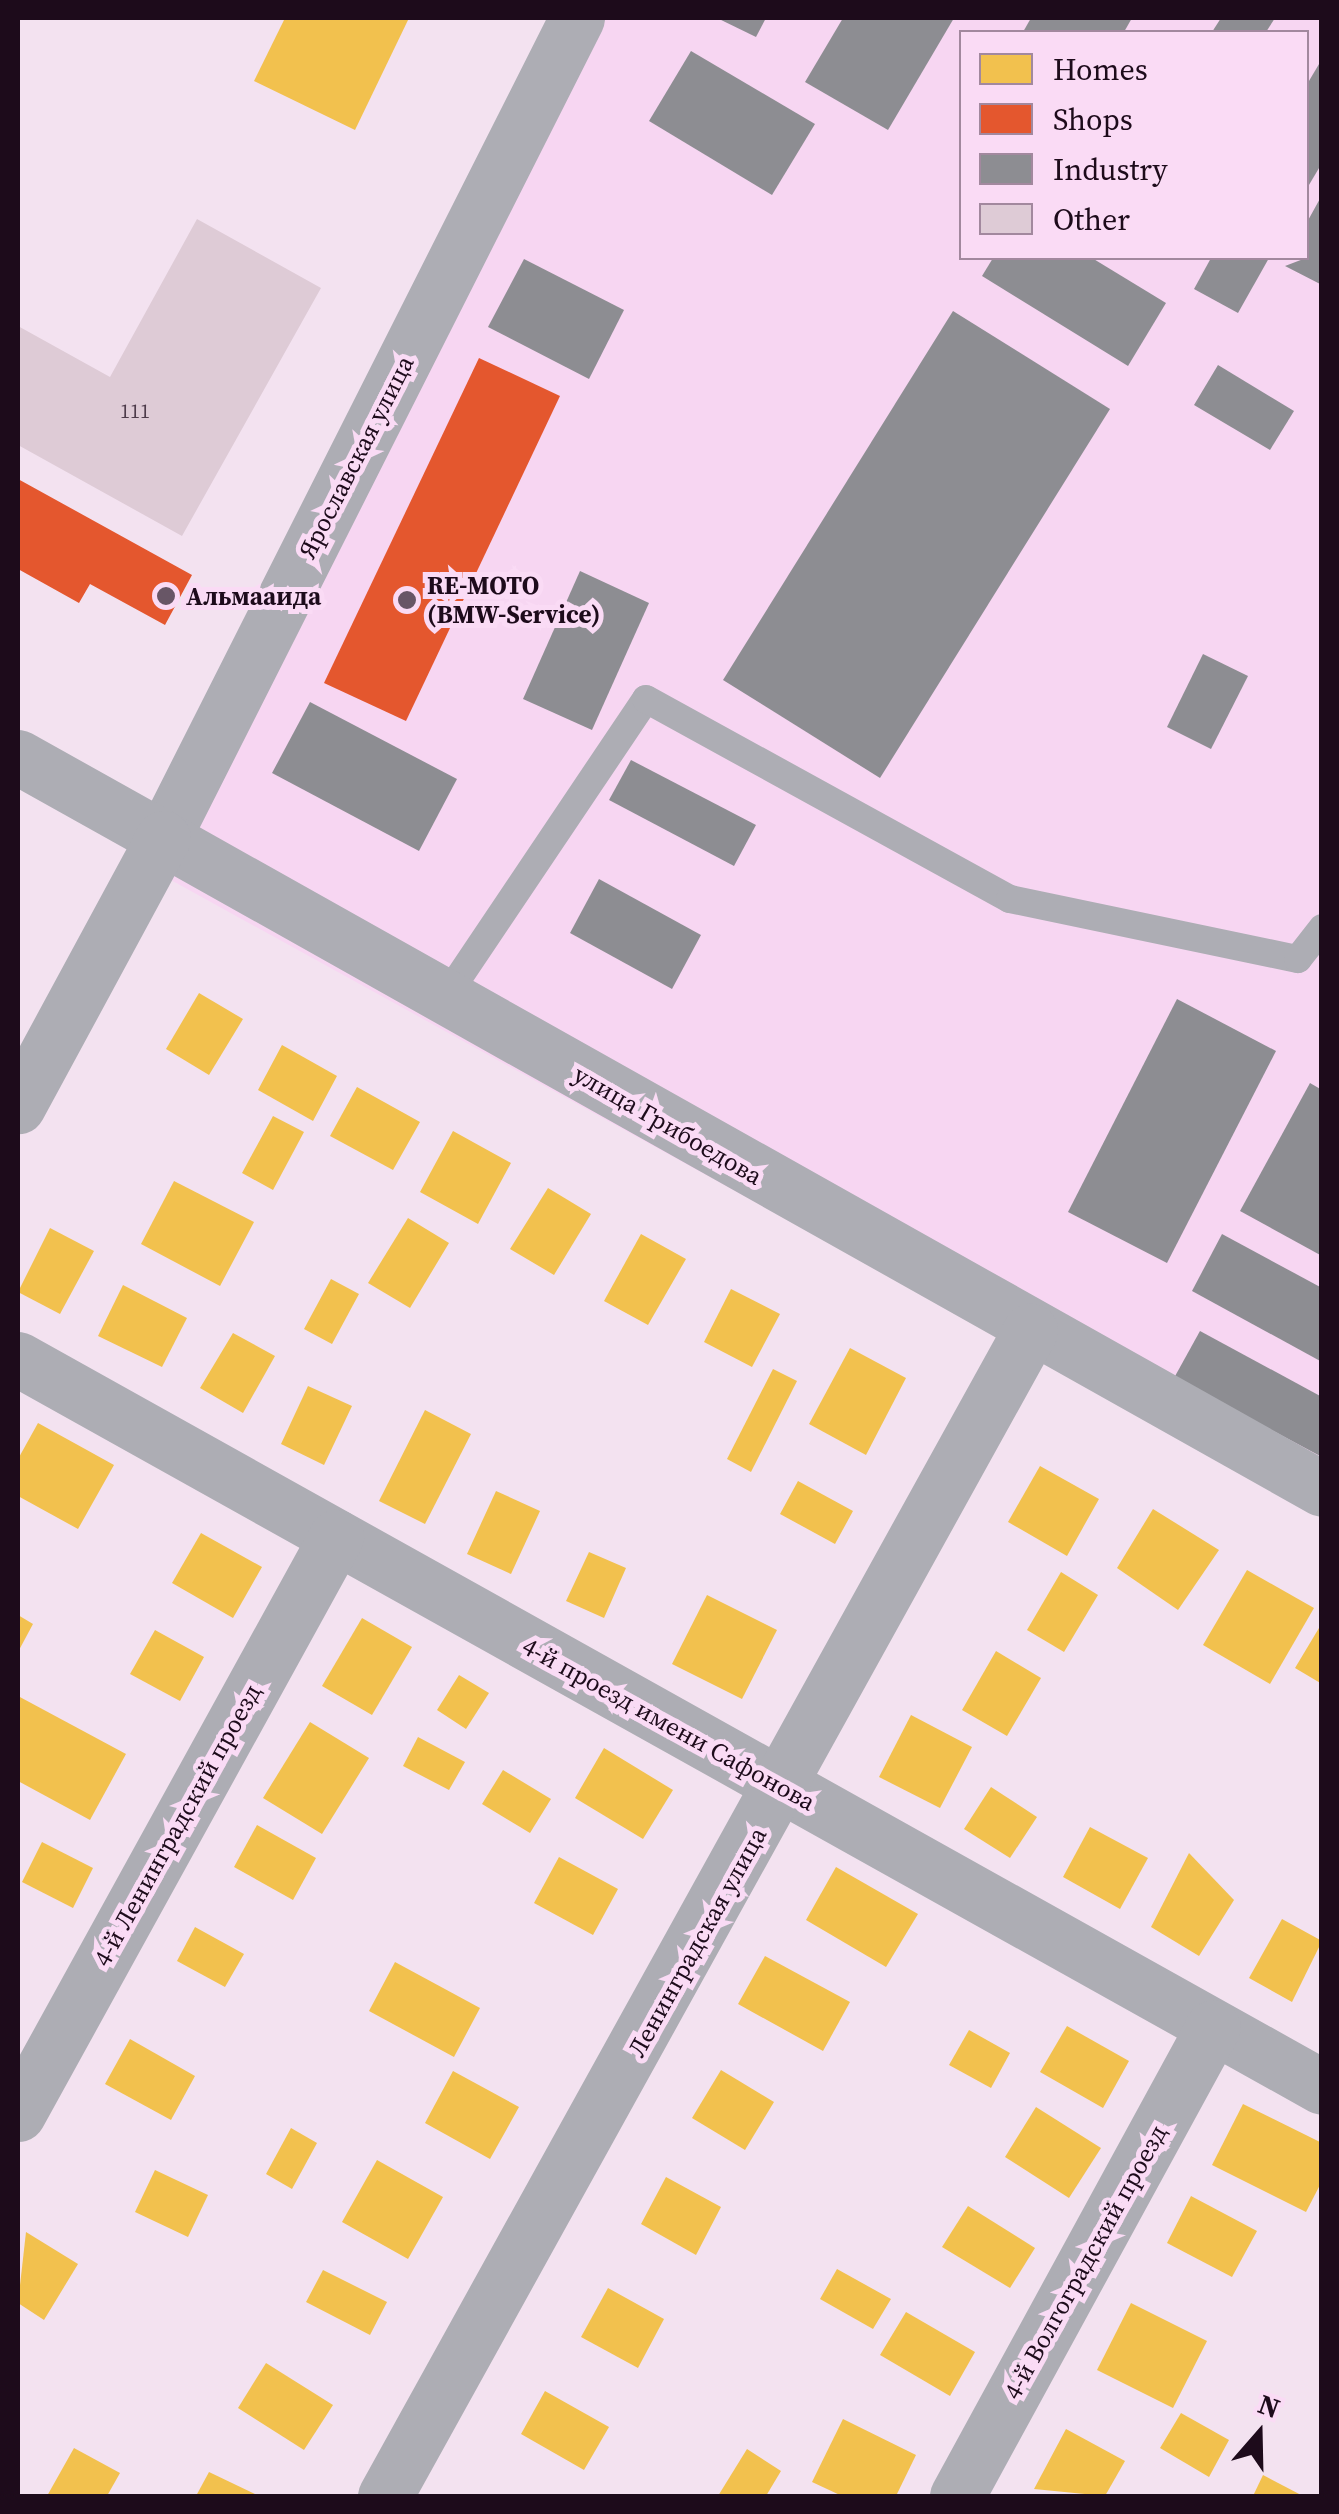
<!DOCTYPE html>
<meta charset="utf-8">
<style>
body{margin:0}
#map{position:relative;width:1339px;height:2514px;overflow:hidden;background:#f3e2f0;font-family:"Source Serif 4",serif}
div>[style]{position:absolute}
.built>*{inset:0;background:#f7d6f2}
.homes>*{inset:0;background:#f2c14e}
.shops>*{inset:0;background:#e4572e}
.industry>*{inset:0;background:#8d8d92}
.building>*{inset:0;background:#decbd6}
.service>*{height:28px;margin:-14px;padding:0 14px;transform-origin:14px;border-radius:14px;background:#adadb4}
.minor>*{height:55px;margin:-27.5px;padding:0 27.5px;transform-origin:27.5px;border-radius:27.5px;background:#adadb4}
.tertiary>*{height:55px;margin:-27.5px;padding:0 27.5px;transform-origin:27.5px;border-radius:27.5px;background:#adadb4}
.dots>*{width:28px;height:28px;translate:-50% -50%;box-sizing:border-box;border:5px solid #fadbf5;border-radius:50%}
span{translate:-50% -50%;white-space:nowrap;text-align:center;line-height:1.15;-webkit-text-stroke:10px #fadbf5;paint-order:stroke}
.number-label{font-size:20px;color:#4e3c4b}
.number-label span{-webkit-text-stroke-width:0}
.street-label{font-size:25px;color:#1d0b1b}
.poi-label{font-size:25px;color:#1d0b1b;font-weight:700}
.left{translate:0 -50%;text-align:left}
.frame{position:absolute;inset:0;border:20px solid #1d0b1b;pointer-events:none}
.legend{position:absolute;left:959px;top:30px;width:350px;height:230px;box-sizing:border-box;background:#fadbf5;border:2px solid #a2889e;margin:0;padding:12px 18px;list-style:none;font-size:30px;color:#1d0b1b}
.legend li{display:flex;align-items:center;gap:20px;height:50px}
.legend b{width:50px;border:2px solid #a2889e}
.north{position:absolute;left:1209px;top:2384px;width:100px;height:100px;-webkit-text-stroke:8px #fadbf5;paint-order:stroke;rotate:20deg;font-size:28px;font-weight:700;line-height:40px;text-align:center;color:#1d0b1b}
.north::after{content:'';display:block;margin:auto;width:35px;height:45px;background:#1d0b1b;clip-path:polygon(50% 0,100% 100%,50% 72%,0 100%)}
</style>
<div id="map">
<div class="built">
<i style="clip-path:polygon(evenodd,594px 18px,1321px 18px,1321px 1514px,151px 869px,594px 18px,962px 32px,1306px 32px,1306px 258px,962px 258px,962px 32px)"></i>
</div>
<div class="homes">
<i style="clip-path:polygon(285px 18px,409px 18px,355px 130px,254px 81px)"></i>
<i style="clip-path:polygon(199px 993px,243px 1019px,209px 1075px,166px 1049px)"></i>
<i style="clip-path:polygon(282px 1045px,337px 1076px,313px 1121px,258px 1090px)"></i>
<i style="clip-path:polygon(357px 1087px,420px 1122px,393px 1170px,330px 1136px)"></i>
<i style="clip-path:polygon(273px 1116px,304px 1132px,273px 1190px,242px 1173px)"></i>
<i style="clip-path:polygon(453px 1131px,511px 1163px,478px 1224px,420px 1192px)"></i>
<i style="clip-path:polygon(174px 1181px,254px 1222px,220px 1286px,141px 1244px)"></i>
<i style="clip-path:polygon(548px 1188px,591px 1214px,554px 1275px,510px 1249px)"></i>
<i style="clip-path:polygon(408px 1218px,449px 1243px,410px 1308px,368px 1283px)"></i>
<i style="clip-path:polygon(50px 1228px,94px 1251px,60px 1314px,18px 1292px)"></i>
<i style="clip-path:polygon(641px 1234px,686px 1259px,648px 1325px,604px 1301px)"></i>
<i style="clip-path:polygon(331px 1279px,359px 1294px,332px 1344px,304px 1329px)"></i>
<i style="clip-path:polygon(123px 1285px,187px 1318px,162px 1367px,98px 1336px)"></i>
<i style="clip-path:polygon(731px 1289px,780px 1314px,752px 1367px,704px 1342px)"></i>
<i style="clip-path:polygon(233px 1333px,275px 1356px,243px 1413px,200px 1388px)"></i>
<i style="clip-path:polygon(850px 1348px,906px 1378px,866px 1455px,809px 1424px)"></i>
<i style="clip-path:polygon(773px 1369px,797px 1381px,751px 1472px,727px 1459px)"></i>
<i style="clip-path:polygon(308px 1386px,352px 1406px,324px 1465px,281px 1444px)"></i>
<i style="clip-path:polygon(425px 1410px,471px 1434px,425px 1524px,379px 1501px)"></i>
<i style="clip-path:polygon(38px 1423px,114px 1465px,78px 1529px,18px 1496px,18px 1459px)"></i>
<i style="clip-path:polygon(1040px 1466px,1099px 1499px,1067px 1556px,1008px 1522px)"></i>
<i style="clip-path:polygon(798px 1481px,853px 1511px,835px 1544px,780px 1514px)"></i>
<i style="clip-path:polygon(496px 1491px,540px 1511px,511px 1574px,467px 1554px)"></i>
<i style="clip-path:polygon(1153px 1509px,1219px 1550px,1178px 1610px,1117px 1568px)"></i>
<i style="clip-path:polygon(201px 1533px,262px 1567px,233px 1618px,172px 1583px)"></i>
<i style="clip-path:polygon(589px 1552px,626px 1568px,604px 1618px,566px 1601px)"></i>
<i style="clip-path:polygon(1247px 1570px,1314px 1608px,1270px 1684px,1203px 1645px)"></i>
<i style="clip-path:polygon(1061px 1572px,1098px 1595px,1064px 1652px,1027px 1630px)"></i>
<i style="clip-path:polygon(707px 1595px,777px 1630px,742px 1699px,672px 1664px)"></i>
<i style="clip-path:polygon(18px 1615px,33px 1624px,18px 1652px)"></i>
<i style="clip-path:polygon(362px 1618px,412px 1647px,372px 1715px,322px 1686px)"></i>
<i style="clip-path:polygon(1322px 1623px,1322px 1684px,1295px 1668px)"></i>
<i style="clip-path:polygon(155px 1630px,204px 1657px,180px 1701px,130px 1674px)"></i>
<i style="clip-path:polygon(996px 1651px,1041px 1678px,1007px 1736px,962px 1710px)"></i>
<i style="clip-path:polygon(459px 1675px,489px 1693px,466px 1729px,437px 1710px)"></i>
<i style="clip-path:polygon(18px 1696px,126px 1754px,90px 1820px,18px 1781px)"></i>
<i style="clip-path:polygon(911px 1715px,972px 1747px,940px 1808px,879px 1777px)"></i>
<i style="clip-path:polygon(310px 1722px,369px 1758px,322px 1834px,263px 1798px)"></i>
<i style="clip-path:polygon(418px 1737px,465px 1762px,449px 1790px,403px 1766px)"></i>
<i style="clip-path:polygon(604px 1748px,673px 1790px,643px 1839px,575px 1798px)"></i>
<i style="clip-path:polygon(503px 1770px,551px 1799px,530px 1833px,482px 1804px)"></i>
<i style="clip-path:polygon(991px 1787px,1037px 1817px,1010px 1858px,964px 1829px)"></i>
<i style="clip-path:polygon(257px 1825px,316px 1858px,293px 1900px,234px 1867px)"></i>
<i style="clip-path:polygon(1090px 1827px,1148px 1858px,1120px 1909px,1063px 1877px)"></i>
<i style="clip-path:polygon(42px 1842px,93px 1868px,73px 1908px,22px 1882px)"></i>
<i style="clip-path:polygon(1189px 1853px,1234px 1900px,1199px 1956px,1151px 1927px)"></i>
<i style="clip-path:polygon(559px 1857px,618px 1889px,593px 1935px,534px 1903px)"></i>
<i style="clip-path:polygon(836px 1867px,918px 1914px,886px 1967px,806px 1920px)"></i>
<i style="clip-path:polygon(1282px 1919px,1322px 1941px,1292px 2002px,1249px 1978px)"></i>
<i style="clip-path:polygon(195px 1927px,244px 1954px,225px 1987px,177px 1961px)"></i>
<i style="clip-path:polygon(765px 1956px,850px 2002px,823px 2051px,738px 2004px)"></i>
<i style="clip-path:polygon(395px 1962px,480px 2008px,454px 2057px,369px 2011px)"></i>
<i style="clip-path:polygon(1067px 2026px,1129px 2061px,1103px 2108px,1040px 2072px)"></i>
<i style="clip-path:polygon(969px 2030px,1010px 2053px,991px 2088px,949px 2065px)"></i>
<i style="clip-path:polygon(130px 2039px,195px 2076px,171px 2120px,105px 2084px)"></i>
<i style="clip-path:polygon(721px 2070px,774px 2102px,745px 2150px,692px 2118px)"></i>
<i style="clip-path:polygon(453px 2071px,519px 2107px,490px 2159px,425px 2123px)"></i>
<i style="clip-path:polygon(1243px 2104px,1322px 2143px,1322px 2181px,1306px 2212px,1212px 2165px)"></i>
<i style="clip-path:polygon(1036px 2107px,1101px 2148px,1069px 2198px,1005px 2157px)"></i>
<i style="clip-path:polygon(291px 2128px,317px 2143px,292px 2189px,266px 2174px)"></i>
<i style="clip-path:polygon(377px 2160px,443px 2197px,408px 2259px,342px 2222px)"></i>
<i style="clip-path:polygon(155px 2170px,208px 2195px,188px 2237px,135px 2212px)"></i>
<i style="clip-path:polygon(666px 2177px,721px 2207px,696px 2255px,641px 2224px)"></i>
<i style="clip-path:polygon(1191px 2196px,1257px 2231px,1232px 2277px,1167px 2243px)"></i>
<i style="clip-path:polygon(968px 2206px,1035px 2248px,1010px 2288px,942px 2247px)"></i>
<i style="clip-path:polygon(26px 2232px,78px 2264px,44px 2320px,18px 2303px)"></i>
<i style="clip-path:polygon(837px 2269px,891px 2299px,873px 2329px,820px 2299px)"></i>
<i style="clip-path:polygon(323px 2270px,387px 2302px,370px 2335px,306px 2302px)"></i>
<i style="clip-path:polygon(608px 2288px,664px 2319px,638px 2368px,581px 2337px)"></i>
<i style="clip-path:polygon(1131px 2303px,1207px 2341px,1173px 2408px,1097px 2370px)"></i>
<i style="clip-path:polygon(906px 2312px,975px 2352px,950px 2396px,880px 2355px)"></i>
<i style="clip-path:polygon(266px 2363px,333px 2405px,304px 2450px,238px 2408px)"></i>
<i style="clip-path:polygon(545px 2391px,609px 2427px,584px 2470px,521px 2434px)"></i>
<i style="clip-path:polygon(1181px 2413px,1229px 2440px,1209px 2477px,1160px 2448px)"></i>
<i style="clip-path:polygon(843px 2419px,916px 2455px,896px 2496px,842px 2496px,812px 2482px)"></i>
<i style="clip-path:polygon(1066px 2429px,1125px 2461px,1105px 2496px,1034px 2489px)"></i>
<i style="clip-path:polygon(74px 2448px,120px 2473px,107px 2496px,47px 2496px)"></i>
<i style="clip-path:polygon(747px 2449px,781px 2471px,766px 2496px,718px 2496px)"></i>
<i style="clip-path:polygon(209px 2472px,259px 2496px,196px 2496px)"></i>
<i style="clip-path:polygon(1263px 2475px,1303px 2496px,1253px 2496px)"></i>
</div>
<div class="shops">
<i style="clip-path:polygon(479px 358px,560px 396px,406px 721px,324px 683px)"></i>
<i style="clip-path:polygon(18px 479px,192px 575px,165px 625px,90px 584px,79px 603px,18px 569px)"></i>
</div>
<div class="industry">
<i style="clip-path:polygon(717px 18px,766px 18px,756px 37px)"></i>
<i style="clip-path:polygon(843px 18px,954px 18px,888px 130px,805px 82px)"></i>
<i style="clip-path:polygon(1031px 18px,1132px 18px,1124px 32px,1023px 32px)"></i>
<i style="clip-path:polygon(1221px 18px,1275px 18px,1266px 32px,1212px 32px)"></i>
<i style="clip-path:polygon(691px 51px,815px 124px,772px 195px,649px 121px)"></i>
<i style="clip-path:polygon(1322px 59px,1322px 163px,1306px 190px,1306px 86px)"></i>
<i style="clip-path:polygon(1322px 195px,1322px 285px,1285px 266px,1306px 258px,1306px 224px)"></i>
<i style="clip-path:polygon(993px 258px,1092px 258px,1166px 303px,1128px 366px,982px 276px)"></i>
<i style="clip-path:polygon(1211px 258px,1269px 258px,1238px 313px,1194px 289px)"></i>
<i style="clip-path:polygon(524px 259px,624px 310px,589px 379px,488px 327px)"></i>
<i style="clip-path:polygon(953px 311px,1110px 409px,880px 778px,723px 680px)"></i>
<i style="clip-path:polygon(1218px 365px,1294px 411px,1270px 450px,1194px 405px)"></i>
<i style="clip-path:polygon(580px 571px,649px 603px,592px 730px,523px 699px)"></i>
<i style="clip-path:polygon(1203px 654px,1248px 676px,1211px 749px,1167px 727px)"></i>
<i style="clip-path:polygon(310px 702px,457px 779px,419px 851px,272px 773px)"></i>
<i style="clip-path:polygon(631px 760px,756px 825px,734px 866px,609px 800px)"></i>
<i style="clip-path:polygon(599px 879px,701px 935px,672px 989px,570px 933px)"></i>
<i style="clip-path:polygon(1177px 999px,1276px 1051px,1167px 1263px,1068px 1212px)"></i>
<i style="clip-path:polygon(1310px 1083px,1322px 1090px,1322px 1256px,1240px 1211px)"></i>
<i style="clip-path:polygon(1222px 1234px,1322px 1288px,1322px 1362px,1192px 1291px)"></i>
<i style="clip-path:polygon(1200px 1331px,1322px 1397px,1322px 1457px,1174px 1378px)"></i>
</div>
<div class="building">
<i style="clip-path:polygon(197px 219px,321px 288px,182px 536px,18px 445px,18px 326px,110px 377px)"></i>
</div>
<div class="service">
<i style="left:445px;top:998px;width:360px;rotate:-56.1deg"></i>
<i style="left:646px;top:699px;width:415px;rotate:28.8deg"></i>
<i style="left:1010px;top:899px;width:294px;rotate:11.8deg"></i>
<i style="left:1298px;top:959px;width:39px;rotate:-52deg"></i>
</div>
<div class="minor">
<i style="left:577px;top:18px;width:919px;rotate:116.79deg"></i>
<i style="left:163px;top:838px;width:1329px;rotate:29.32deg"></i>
<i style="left:18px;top:1359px;width:1493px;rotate:29.17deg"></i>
<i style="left:18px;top:2114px;width:659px;rotate:-61.14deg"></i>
<i style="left:385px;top:2496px;width:1332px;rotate:-61.03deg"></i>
<i style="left:957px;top:2496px;width:534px;rotate:-61.37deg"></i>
</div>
<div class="tertiary">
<i style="left:18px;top:757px;width:166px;rotate:29.2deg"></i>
<i style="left:163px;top:838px;width:305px;rotate:118.4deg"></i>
</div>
<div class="dots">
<i style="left:166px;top:596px;background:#685666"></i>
<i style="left:407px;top:600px;background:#685666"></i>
</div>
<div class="number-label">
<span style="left:135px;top:411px">111</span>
</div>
<div class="street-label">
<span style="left:356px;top:457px;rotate:-63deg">Ярославская улица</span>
<span style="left:668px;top:1125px;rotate:30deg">улица Грибоедова</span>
<span style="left:669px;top:1724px;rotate:29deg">4-й проезд имени Сафонова</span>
<span style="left:177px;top:1825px;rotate:-61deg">4-й Ленинградский проезд</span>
<span style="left:697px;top:1942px;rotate:-61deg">Ленинградская улица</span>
<span style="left:1085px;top:2262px;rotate:-61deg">4-й Волгоградский проезд</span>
</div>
<div class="poi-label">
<span class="left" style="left:427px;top:600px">RE-MOTO<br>(BMW-Service)</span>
<span class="left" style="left:186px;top:596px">Альмааида</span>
</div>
<div class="frame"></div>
<ul class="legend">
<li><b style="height:28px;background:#f2c14e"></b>Homes</li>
<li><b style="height:28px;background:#e4572e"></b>Shops</li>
<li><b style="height:28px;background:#8d8d92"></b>Industry</li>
<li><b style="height:28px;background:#decbd6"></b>Other</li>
</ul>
<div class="north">N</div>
</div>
